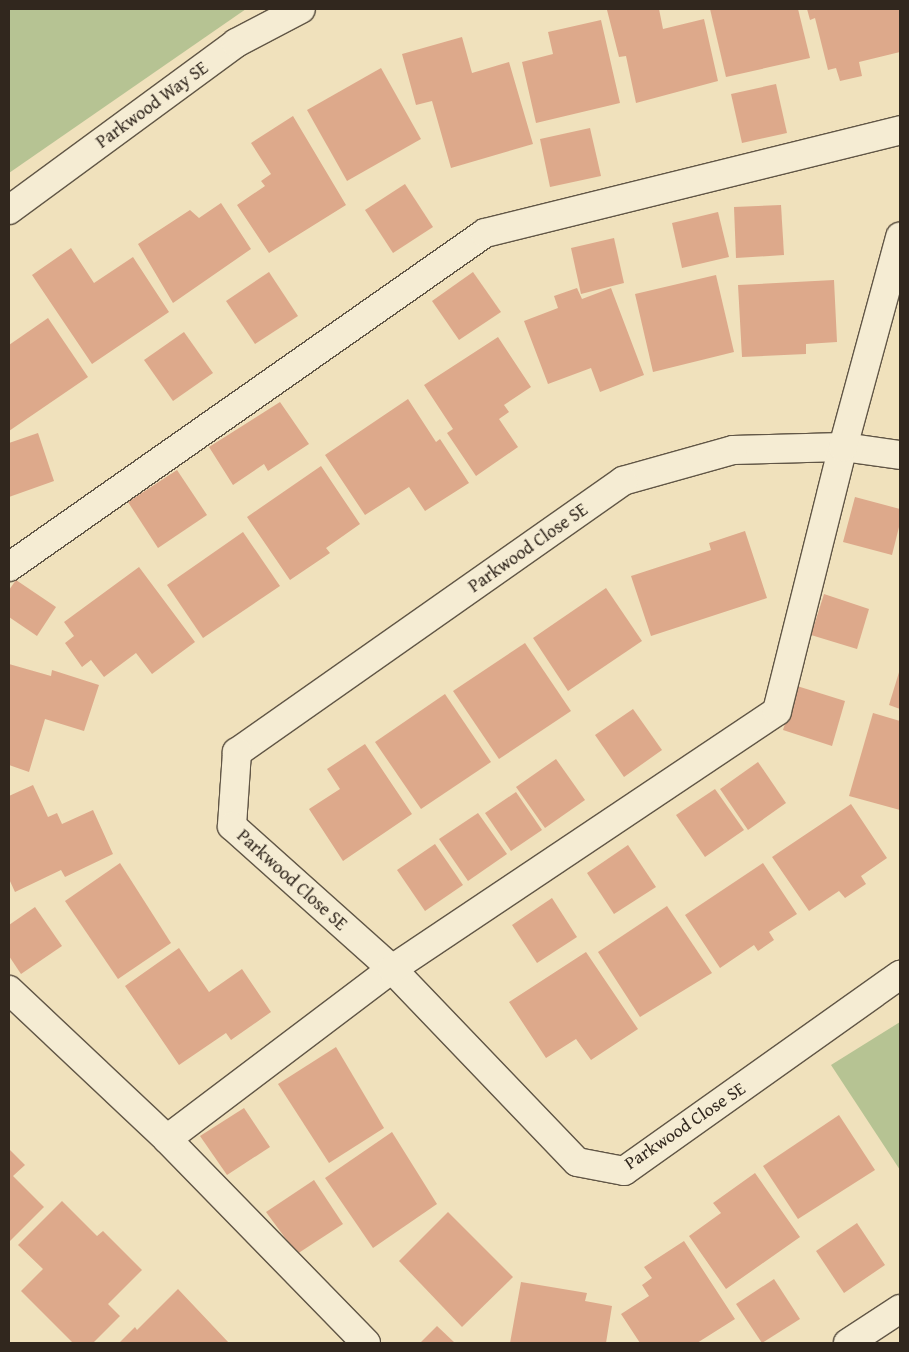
<!DOCTYPE html>
<style>
body{margin:0}
#map{position:relative;width:909px;height:1352px;overflow:hidden;background:#f0e1bc;font-family:"Gentium Book Plus",serif}
div>[style]{position:absolute}
.green>*{inset:0;background:#b6c393}
.building>*{inset:0;background:#dda98b}
.roads{filter:drop-shadow(1px 0 #615646) drop-shadow(-1px 0 #615646) drop-shadow(0 1px #615646) drop-shadow(0 -1px #615646)}
.minor>*{height:28px;margin:-14px;padding:0 14px;transform-origin:14px;border-radius:14px;background:#f5ecd3}
span{translate:-50% -50%;white-space:nowrap;text-align:center;line-height:1.15;-webkit-text-stroke:4px #f5ecd3;paint-order:stroke}
.street-label{font-size:18px;color:#31271e}
.frame{position:absolute;inset:0;border:10px solid #31271e;pointer-events:none}
</style>
<div id="map">
<div class="green">
<i style="clip-path:polygon(9px 9px,246px 9px,9px 173px)"></i>
<i style="clip-path:polygon(900px 1022px,900px 1170px,831px 1065px)"></i>
</div>
<div class="building">
<i style="clip-path:polygon(659px 9px,663px 29px,704px 19px,718px 81px,636px 103px,626px 56px,619px 57px,607px 10px)"></i>
<i style="clip-path:polygon(710px 9px,798px 9px,810px 58px,726px 77px)"></i>
<i style="clip-path:polygon(807px 9px,900px 9px,900px 52px,859px 62px,862px 76px,840px 81px,836px 68px,828px 70px,815px 18px,810px 20px)"></i>
<i style="clip-path:polygon(601px 20px,620px 103px,536px 123px,522px 62px,553px 54px,548px 32px)"></i>
<i style="clip-path:polygon(462px 37px,472px 73px,509px 62px,533px 144px,451px 168px,432px 101px,416px 105px,402px 54px)"></i>
<i style="clip-path:polygon(381px 68px,421px 139px,347px 181px,307px 110px)"></i>
<i style="clip-path:polygon(776px 84px,787px 133px,742px 143px,731px 94px)"></i>
<i style="clip-path:polygon(293px 116px,346px 205px,269px 253px,237px 205px,265px 186px,261px 181px,271px 174px,251px 143px)"></i>
<i style="clip-path:polygon(590px 128px,601px 176px,550px 187px,540px 139px)"></i>
<i style="clip-path:polygon(405px 184px,433px 227px,393px 253px,365px 210px)"></i>
<i style="clip-path:polygon(221px 203px,251px 249px,173px 303px,138px 244px,190px 210px,199px 218px)"></i>
<i style="clip-path:polygon(781px 205px,784px 255px,736px 258px,734px 207px)"></i>
<i style="clip-path:polygon(718px 212px,729px 257px,682px 268px,672px 223px)"></i>
<i style="clip-path:polygon(614px 238px,624px 283px,581px 294px,571px 248px)"></i>
<i style="clip-path:polygon(71px 248px,94px 283px,133px 257px,169px 312px,92px 364px,32px 275px)"></i>
<i style="clip-path:polygon(269px 272px,298px 316px,255px 344px,226px 301px)"></i>
<i style="clip-path:polygon(473px 272px,501px 312px,459px 340px,432px 301px)"></i>
<i style="clip-path:polygon(716px 275px,734px 352px,653px 372px,635px 294px)"></i>
<i style="clip-path:polygon(834px 280px,837px 342px,806px 344px,806px 354px,742px 357px,738px 285px)"></i>
<i style="clip-path:polygon(577px 288px,582px 299px,611px 288px,644px 375px,600px 392px,591px 368px,548px 384px,524px 321px,558px 308px,554px 296px)"></i>
<i style="clip-path:polygon(48px 318px,88px 377px,9px 431px,9px 345px)"></i>
<i style="clip-path:polygon(184px 332px,213px 373px,173px 401px,144px 360px)"></i>
<i style="clip-path:polygon(498px 337px,531px 387px,504px 405px,509px 412px,499px 419px,518px 447px,476px 476px,447px 433px,453px 429px,424px 385px)"></i>
<i style="clip-path:polygon(408px 399px,436px 442px,440px 439px,469px 483px,425px 511px,409px 487px,365px 515px,325px 455px)"></i>
<i style="clip-path:polygon(280px 402px,309px 444px,268px 471px,264px 464px,233px 485px,209px 447px)"></i>
<i style="clip-path:polygon(38px 433px,54px 481px,9px 497px,9px 443px)"></i>
<i style="clip-path:polygon(321px 466px,360px 524px,326px 548px,330px 553px,290px 580px,247px 517px)"></i>
<i style="clip-path:polygon(177px 470px,207px 515px,158px 548px,128px 502px)"></i>
<i style="clip-path:polygon(855px 497px,900px 509px,900px 523px,892px 555px,843px 542px)"></i>
<i style="clip-path:polygon(745px 531px,767px 598px,651px 636px,631px 576px,711px 550px,709px 543px)"></i>
<i style="clip-path:polygon(243px 532px,280px 586px,203px 638px,167px 585px)"></i>
<i style="clip-path:polygon(139px 567px,195px 642px,152px 674px,136px 653px,104px 677px,91px 660px,82px 667px,65px 643px,74px 636px,64px 622px)"></i>
<i style="clip-path:polygon(16px 580px,56px 607px,37px 636px,9px 617px,9px 590px)"></i>
<i style="clip-path:polygon(606px 588px,642px 641px,568px 691px,533px 638px)"></i>
<i style="clip-path:polygon(824px 594px,869px 609px,857px 649px,811px 635px)"></i>
<i style="clip-path:polygon(525px 643px,571px 711px,499px 759px,453px 691px)"></i>
<i style="clip-path:polygon(9px 664px,51px 676px,52px 670px,99px 685px,84px 731px,45px 719px,29px 772px,9px 765px)"></i>
<i style="clip-path:polygon(900px 669px,900px 709px,889px 705px)"></i>
<i style="clip-path:polygon(797px 686px,845px 701px,832px 746px,783px 730px)"></i>
<i style="clip-path:polygon(445px 694px,491px 762px,421px 809px,375px 742px)"></i>
<i style="clip-path:polygon(633px 709px,662px 750px,624px 777px,595px 735px)"></i>
<i style="clip-path:polygon(873px 713px,900px 721px,900px 810px,849px 796px)"></i>
<i style="clip-path:polygon(365px 744px,412px 814px,343px 861px,309px 809px,340px 789px,327px 769px)"></i>
<i style="clip-path:polygon(556px 759px,585px 800px,545px 828px,516px 787px)"></i>
<i style="clip-path:polygon(758px 762px,786px 803px,748px 830px,720px 789px)"></i>
<i style="clip-path:polygon(33px 785px,48px 817px,57px 813px,62px 824px,93px 810px,113px 854px,65px 877px,61px 870px,15px 892px,9px 879px,9px 796px)"></i>
<i style="clip-path:polygon(715px 789px,744px 830px,705px 857px,676px 815px)"></i>
<i style="clip-path:polygon(516px 792px,542px 830px,511px 851px,485px 813px)"></i>
<i style="clip-path:polygon(851px 804px,887px 858px,861px 876px,866px 884px,845px 898px,839px 891px,809px 911px,772px 857px)"></i>
<i style="clip-path:polygon(478px 813px,507px 854px,468px 881px,439px 839px)"></i>
<i style="clip-path:polygon(435px 844px,463px 885px,425px 911px,397px 870px)"></i>
<i style="clip-path:polygon(628px 845px,656px 887px,614px 914px,587px 873px)"></i>
<i style="clip-path:polygon(120px 863px,171px 943px,118px 979px,65px 901px)"></i>
<i style="clip-path:polygon(763px 863px,797px 914px,769px 932px,774px 940px,758px 951px,754px 945px,720px 968px,685px 915px)"></i>
<i style="clip-path:polygon(552px 898px,577px 937px,537px 963px,512px 925px)"></i>
<i style="clip-path:polygon(667px 906px,712px 973px,640px 1017px,598px 952px)"></i>
<i style="clip-path:polygon(35px 907px,62px 946px,21px 974px,9px 956px,9px 925px)"></i>
<i style="clip-path:polygon(179px 948px,209px 992px,242px 969px,271px 1012px,231px 1040px,226px 1033px,179px 1065px,125px 986px)"></i>
<i style="clip-path:polygon(586px 952px,638px 1029px,591px 1060px,576px 1039px,546px 1058px,509px 1002px)"></i>
<i style="clip-path:polygon(336px 1047px,384px 1128px,329px 1163px,278px 1084px)"></i>
<i style="clip-path:polygon(244px 1108px,270px 1147px,227px 1175px,200px 1136px)"></i>
<i style="clip-path:polygon(839px 1115px,875px 1170px,798px 1219px,763px 1166px)"></i>
<i style="clip-path:polygon(392px 1132px,437px 1204px,373px 1248px,325px 1178px)"></i>
<i style="clip-path:polygon(9px 1149px,25px 1165px,13px 1176px,44px 1207px,9px 1242px)"></i>
<i style="clip-path:polygon(755px 1173px,800px 1237px,726px 1289px,689px 1236px,721px 1213px,713px 1203px)"></i>
<i style="clip-path:polygon(314px 1180px,343px 1224px,297px 1254px,266px 1212px)"></i>
<i style="clip-path:polygon(62px 1201px,97px 1236px,103px 1231px,142px 1270px,108px 1304px,120px 1316px,93px 1343px,73px 1343px,21px 1291px,43px 1269px,18px 1245px)"></i>
<i style="clip-path:polygon(448px 1212px,513px 1277px,462px 1327px,399px 1261px)"></i>
<i style="clip-path:polygon(857px 1223px,885px 1265px,844px 1293px,816px 1251px)"></i>
<i style="clip-path:polygon(684px 1241px,735px 1319px,697px 1343px,640px 1343px,621px 1314px,649px 1296px,642px 1285px,652px 1278px,644px 1267px)"></i>
<i style="clip-path:polygon(774px 1279px,800px 1319px,762px 1343px,736px 1304px)"></i>
<i style="clip-path:polygon(521px 1282px,587px 1293px,585px 1301px,612px 1306px,606px 1343px,510px 1343px)"></i>
<i style="clip-path:polygon(178px 1289px,229px 1343px,119px 1343px,135px 1327px,137px 1330px)"></i>
<i style="clip-path:polygon(437px 1326px,455px 1343px,420px 1343px)"></i>
</div>
<div class="roads">
<div class="minor">
<i style="left:9px;top:210px;width:282px;rotate:-36.3deg"></i>
<i style="left:236px;top:43px;width:73px;rotate:-27.6deg"></i>
<i style="left:900px;top:455px;width:58px;rotate:-172deg"></i>
<i style="left:843px;top:447px;width:110px;rotate:178.4deg"></i>
<i style="left:733px;top:450px;width:114px;rotate:164.3deg"></i>
<i style="left:623px;top:481px;width:472px;rotate:144.9deg"></i>
<i style="left:237px;top:752px;width:74px;rotate:93.9deg"></i>
<i style="left:232px;top:826px;width:215px;rotate:41.8deg"></i>
<i style="left:392px;top:969px;width:267px;rotate:46.2deg"></i>
<i style="left:577px;top:1162px;width:48px;rotate:10.8deg"></i>
<i style="left:624px;top:1171px;width:339px;rotate:-35.4deg"></i>
<i style="left:9px;top:567px;width:581px;rotate:-35.06deg"></i>
<i style="left:485px;top:233px;width:428px;rotate:-13.9deg"></i>
<i style="left:9px;top:990px;width:217px;rotate:43.3deg"></i>
<i style="left:167px;top:1139px;width:285px;rotate:45.7deg"></i>
<i style="left:167px;top:1139px;width:282px;rotate:-37.1deg"></i>
<i style="left:392px;top:969px;width:463px;rotate:-33.8deg"></i>
<i style="left:777px;top:711px;width:272px;rotate:-76deg"></i>
<i style="left:843px;top:447px;width:218px;rotate:-74.8deg"></i>
<i style="left:848px;top:1343px;width:62px;rotate:-33.2deg"></i>
</div>
</div>
<div class="street-label">
<span style="left:152px;top:105px;rotate:-36deg">Parkwood Way SE</span>
<span style="left:528px;top:548px;rotate:-35deg">Parkwood Close SE</span>
<span style="left:292px;top:880px;rotate:42deg">Parkwood Close SE</span>
<span style="left:685px;top:1126px;rotate:-34deg">Parkwood Close SE</span>
</div>
<div class="frame"></div>
</div>
